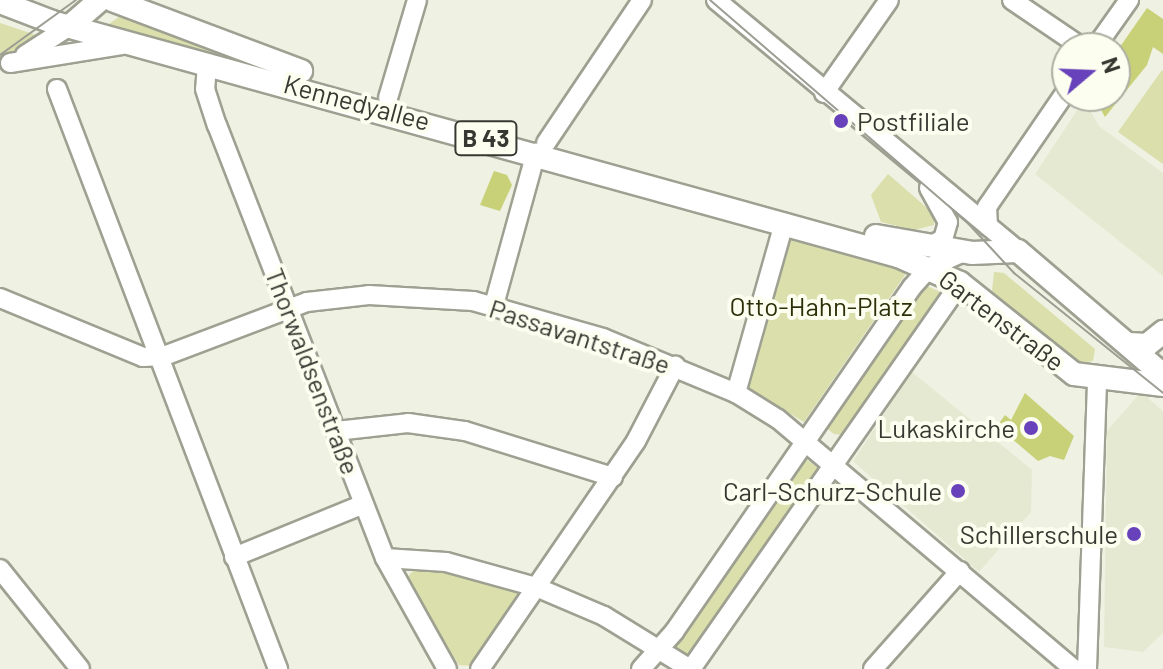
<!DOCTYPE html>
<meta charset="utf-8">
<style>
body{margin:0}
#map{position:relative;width:1163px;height:669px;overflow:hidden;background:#eff1e2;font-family:Barlow,sans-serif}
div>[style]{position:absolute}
.built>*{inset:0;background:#e6e9d2}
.green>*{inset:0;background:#dadfab}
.building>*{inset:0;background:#c9d178}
.roads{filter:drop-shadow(2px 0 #9ea091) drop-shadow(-2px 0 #9ea091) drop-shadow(0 2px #9ea091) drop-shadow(0 -2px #9ea091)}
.minor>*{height:18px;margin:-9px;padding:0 9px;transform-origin:9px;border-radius:9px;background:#fff}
.major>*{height:22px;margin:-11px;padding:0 11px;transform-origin:11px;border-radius:11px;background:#fff}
.tram>*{height:2px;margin:-1px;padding:0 1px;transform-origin:1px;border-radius:1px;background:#9c9d93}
.dots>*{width:22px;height:22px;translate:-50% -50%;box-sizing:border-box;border:4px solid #fcfeef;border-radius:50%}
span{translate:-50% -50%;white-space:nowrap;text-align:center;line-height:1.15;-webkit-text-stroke:8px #fcfeef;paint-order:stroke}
.shield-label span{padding:2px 6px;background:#fcfeef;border:2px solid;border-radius:6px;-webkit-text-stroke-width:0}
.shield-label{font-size:24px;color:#373832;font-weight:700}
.street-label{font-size:26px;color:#373832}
.poi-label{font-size:26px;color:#373832}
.left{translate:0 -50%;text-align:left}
.right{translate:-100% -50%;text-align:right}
.park-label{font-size:26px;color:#2d2f08}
.north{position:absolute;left:1051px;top:32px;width:80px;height:80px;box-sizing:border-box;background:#fcfeef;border:2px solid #adafa3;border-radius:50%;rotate:71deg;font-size:22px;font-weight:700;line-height:32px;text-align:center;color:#373832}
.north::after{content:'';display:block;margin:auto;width:28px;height:36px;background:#6742ba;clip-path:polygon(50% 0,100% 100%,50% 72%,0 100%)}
</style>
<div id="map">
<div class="built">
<i style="clip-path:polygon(1084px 100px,1099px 126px,1163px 173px,1163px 276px,1035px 174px)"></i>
<i style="clip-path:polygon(912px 372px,1032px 470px,1031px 512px,979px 572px,853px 461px)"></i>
<i style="clip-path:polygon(1141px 392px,1163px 411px,1163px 633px,1143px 652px,1104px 647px,1107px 431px)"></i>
</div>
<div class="green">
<i style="clip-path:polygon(123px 14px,223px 56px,224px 59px,102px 29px)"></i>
<i style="clip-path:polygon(0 23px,42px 37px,0 60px)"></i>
<i style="clip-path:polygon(1162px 70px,1163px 71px,1163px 164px,1118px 132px)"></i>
<i style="clip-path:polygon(888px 174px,934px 214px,934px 225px,914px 230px,881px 222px,871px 195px)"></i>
<i style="clip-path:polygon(787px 238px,907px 272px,804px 422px,746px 387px)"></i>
<i style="clip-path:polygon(994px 272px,1004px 273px,1095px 349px,1093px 361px,1078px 363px,992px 291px)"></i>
<i style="clip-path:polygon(923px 284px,942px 293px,844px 435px,834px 434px,823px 425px)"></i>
<i style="clip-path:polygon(803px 457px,818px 468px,692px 652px,685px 657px,676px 653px,676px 640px)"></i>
<i style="clip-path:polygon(417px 566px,521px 590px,472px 666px,459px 665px,421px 605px,407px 578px)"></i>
</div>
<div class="building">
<i style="clip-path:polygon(1147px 8px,1163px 19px,1163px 54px,1153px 47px,1147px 65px,1105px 117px,1093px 96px,1115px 96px,1115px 54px)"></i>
<i style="clip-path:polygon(494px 171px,507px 175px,512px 185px,500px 211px,480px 205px)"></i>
<i style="clip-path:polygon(1025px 393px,1074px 436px,1064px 460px,1050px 456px,1038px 461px,997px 426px,1005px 415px,1011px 420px)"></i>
</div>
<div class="roads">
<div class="minor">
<i style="left:716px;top:0;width:393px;rotate:39.7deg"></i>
<i style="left:1012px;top:0;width:86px;rotate:34.1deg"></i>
<i style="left:1095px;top:48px;width:59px;rotate:-54.7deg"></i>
<i style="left:25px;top:55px;width:54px;rotate:-32.8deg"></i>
<i style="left:10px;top:63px;width:113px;rotate:-9.1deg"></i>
<i style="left:207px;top:63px;width:26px;rotate:94deg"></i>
<i style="left:205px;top:89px;width:38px;rotate:72deg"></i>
<i style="left:217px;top:125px;width:464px;rotate:68.8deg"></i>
<i style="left:385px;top:558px;width:127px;rotate:60.8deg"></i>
<i style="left:57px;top:89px;width:621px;rotate:69.14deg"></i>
<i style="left:824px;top:93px;width:113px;rotate:-55deg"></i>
<i style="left:388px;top:98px;width:102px;rotate:-73.5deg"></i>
<i style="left:546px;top:143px;width:172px;rotate:-56.1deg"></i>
<i style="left:929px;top:188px;width:39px;rotate:61deg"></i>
<i style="left:948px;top:222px;width:18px;rotate:106deg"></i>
<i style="left:943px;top:239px;width:13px;rotate:153deg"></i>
<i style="left:988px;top:226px;width:19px;rotate:-93deg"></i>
<i style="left:987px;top:207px;width:142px;rotate:-55.6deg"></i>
<i style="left:0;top:298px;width:155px;rotate:22.4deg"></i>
<i style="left:143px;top:357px;width:21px;rotate:-3deg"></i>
<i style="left:164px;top:356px;width:153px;rotate:-20.7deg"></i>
<i style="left:307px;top:302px;width:62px;rotate:-6.4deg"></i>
<i style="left:369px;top:295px;width:104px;rotate:3.3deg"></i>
<i style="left:473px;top:301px;width:135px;rotate:15.9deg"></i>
<i style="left:603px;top:338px;width:144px;rotate:22.5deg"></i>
<i style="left:736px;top:393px;width:49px;rotate:31.8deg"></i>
<i style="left:778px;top:419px;width:387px;rotate:40.2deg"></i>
<i style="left:494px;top:305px;width:158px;rotate:-74.6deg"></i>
<i style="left:736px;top:393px;width:177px;rotate:-74.2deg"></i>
<i style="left:336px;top:431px;width:72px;rotate:-6.3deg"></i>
<i style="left:408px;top:423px;width:58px;rotate:8deg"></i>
<i style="left:465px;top:431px;width:155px;rotate:17.3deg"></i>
<i style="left:234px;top:557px;width:140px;rotate:-22.2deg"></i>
<i style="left:385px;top:558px;width:61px;rotate:3.8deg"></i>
<i style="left:446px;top:562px;width:93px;rotate:15.5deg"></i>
<i style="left:536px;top:587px;width:74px;rotate:23.1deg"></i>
<i style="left:604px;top:616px;width:101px;rotate:31.6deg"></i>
<i style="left:0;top:569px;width:128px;rotate:51.3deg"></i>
<i style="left:480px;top:669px;width:276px;rotate:-55.6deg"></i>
<i style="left:636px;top:441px;width:85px;rotate:-62.5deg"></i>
<i style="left:641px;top:669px;width:50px;rotate:-48.3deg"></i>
<i style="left:674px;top:632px;width:419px;rotate:-55.4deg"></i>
<i style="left:912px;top:287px;width:27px;rotate:-48deg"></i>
<i style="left:930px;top:267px;width:37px;rotate:-24deg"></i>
<i style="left:691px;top:669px;width:470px;rotate:-55.1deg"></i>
<i style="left:873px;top:669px;width:131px;rotate:-48.4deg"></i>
<i style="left:1087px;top:669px;width:288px;rotate:-88deg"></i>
</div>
<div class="major">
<i style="left:112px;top:0;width:202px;rotate:20.6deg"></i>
<i style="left:0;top:2px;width:56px;rotate:21deg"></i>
<i style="left:52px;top:22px;width:878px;rotate:15.46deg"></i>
<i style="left:898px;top:256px;width:68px;rotate:23.5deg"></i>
<i style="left:960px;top:283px;width:146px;rotate:38.6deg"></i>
<i style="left:1074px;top:374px;width:90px;rotate:7deg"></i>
<i style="left:70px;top:26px;width:40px;rotate:-41deg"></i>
<i style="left:876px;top:236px;width:97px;rotate:10deg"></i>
<i style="left:972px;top:253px;width:46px;rotate:-2.5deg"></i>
<i style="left:1018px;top:251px;width:191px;rotate:40.5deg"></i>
<i style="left:1129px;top:344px;width:18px;rotate:3deg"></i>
<i style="left:1147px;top:345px;width:21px;rotate:-39deg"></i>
</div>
</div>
<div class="tram">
<i style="left:710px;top:0;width:335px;rotate:40.8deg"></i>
<i style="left:964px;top:219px;width:74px;rotate:47.2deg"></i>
<i style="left:1014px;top:273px;width:191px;rotate:38.8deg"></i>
<i style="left:0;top:55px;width:94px;rotate:-35.9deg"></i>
</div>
<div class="dots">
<i style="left:841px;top:121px;background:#6742ba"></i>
<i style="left:1031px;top:428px;background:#6742ba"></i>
<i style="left:958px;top:491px;background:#6742ba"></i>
<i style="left:1134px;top:534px;background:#6742ba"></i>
</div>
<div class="shield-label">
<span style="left:486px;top:138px">B 43</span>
</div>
<div class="street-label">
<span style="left:357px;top:102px;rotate:15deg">Kennedyallee</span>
<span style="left:1002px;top:320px;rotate:37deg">Gartenstraße</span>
<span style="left:580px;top:336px;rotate:18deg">Passavantstraße</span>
<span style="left:313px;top:371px;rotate:69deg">Thorwaldsenstraße</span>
</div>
<div class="poi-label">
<span class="left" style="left:857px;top:121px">Postfiliale</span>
<span class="right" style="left:1015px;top:428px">Lukaskirche</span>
<span class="right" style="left:942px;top:491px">Carl-Schurz-Schule</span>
<span class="right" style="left:1118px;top:534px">Schillerschule</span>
</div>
<div class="park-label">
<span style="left:821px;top:306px">Otto-Hahn-Platz</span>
</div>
<div class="north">N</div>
</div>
